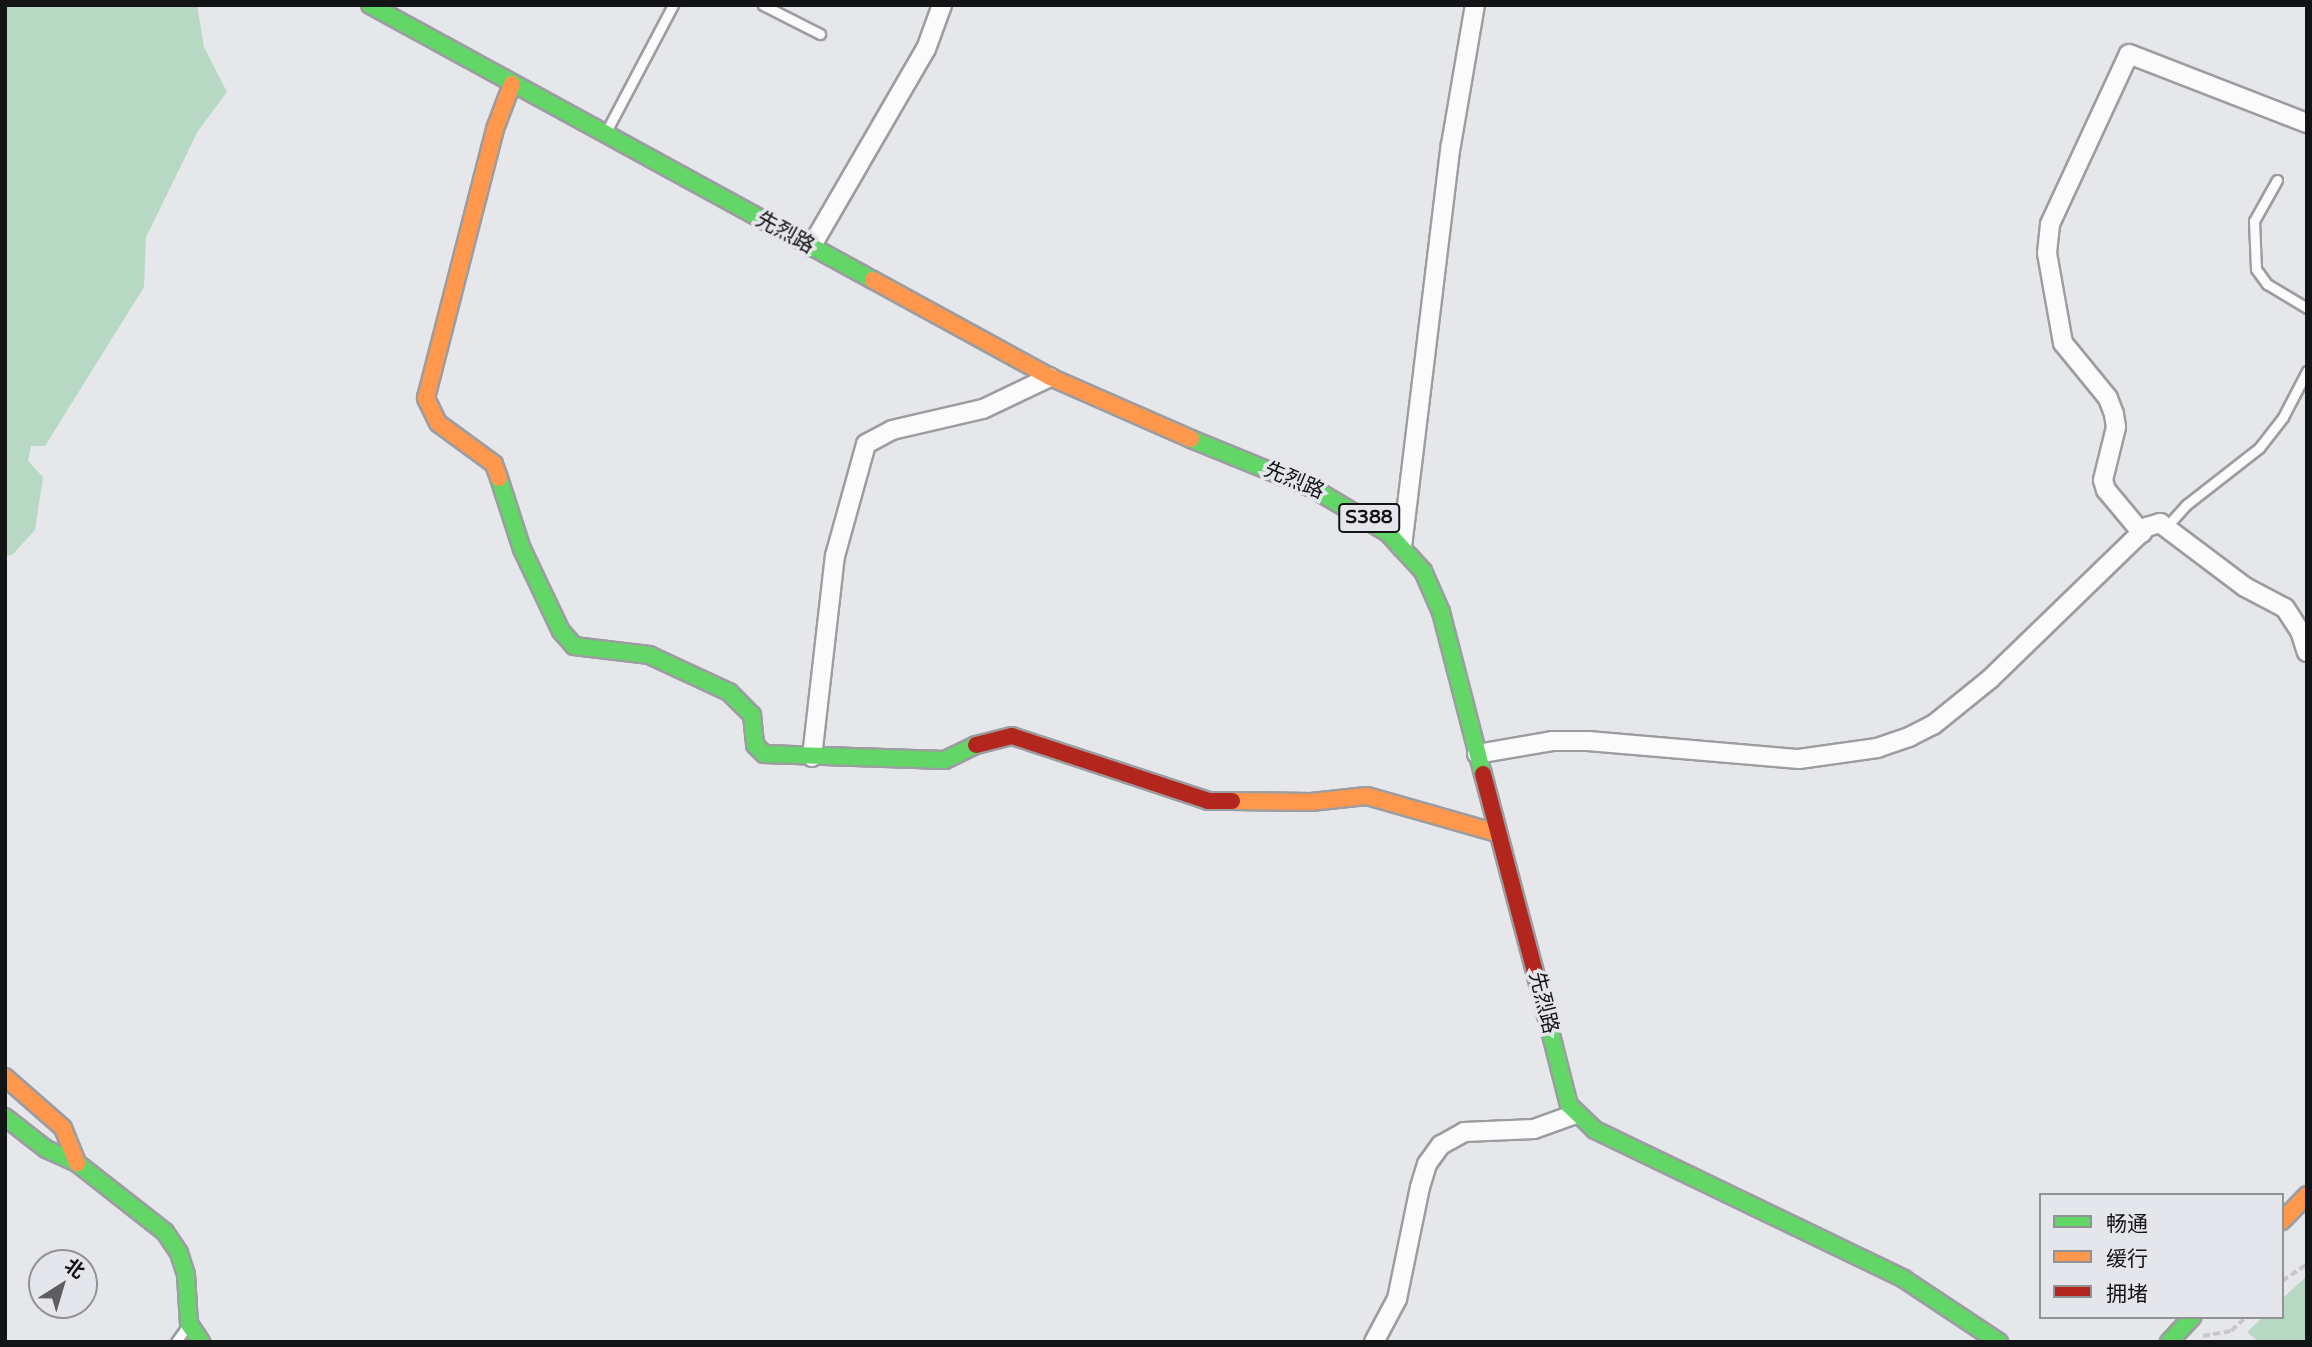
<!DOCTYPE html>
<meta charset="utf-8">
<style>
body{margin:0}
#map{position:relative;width:2312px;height:1347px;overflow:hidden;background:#e6e7eb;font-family:"Varela Round","Noto Sans SC",sans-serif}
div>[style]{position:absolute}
.green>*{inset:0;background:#b7d8c3}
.path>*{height:3.5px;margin-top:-1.75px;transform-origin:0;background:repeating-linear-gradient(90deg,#c7c7c8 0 7px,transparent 0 10.5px)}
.roads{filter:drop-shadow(2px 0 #9c9da0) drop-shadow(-2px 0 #9c9da0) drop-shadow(0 2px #9c9da0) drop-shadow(0 -2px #9c9da0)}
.lane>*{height:9px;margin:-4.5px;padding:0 4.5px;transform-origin:4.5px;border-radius:4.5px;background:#fbfbfc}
.street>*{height:18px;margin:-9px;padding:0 9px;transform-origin:9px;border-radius:9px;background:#fbfbfc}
.fast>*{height:16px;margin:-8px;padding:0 8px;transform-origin:8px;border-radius:8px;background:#63d668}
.slow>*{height:16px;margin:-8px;padding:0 8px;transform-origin:8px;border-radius:8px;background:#ff974d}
.jam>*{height:16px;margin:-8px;padding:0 8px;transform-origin:8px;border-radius:8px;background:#b3261e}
span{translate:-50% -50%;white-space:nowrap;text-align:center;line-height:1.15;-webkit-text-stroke:7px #e5e6ec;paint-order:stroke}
.shield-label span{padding:2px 5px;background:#e5e6ec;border:2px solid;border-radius:5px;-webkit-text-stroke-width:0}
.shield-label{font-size:19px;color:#131416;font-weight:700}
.street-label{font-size:21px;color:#131416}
.frame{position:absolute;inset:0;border:7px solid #131416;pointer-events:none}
.legend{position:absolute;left:2039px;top:1193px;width:245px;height:126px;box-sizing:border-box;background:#e5e6ec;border:2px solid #919296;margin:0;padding:9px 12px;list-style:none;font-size:21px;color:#131416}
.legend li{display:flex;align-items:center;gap:14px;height:35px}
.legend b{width:35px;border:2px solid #919296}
.north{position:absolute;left:28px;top:1249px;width:70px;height:70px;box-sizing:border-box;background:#e5e6ec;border:2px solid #919296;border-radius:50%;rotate:37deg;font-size:19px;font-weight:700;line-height:28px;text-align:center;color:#131416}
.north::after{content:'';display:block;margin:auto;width:24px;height:32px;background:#5d5e61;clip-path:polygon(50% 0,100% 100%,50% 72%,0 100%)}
</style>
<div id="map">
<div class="green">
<i style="clip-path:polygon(5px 5px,197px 5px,204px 47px,227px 92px,198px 131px,146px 237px,144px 287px,45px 446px,31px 446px,28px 461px,43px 477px,35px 530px,12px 555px,5px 556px)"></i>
<i style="clip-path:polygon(2307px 1276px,2307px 1342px,2259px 1342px,2247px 1332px,2263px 1317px,2282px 1317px,2282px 1299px)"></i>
</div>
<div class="path">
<i style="left:2282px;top:1281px;width:30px;rotate:-34deg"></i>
<i style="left:2203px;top:1336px;width:28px;rotate:-10deg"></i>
<i style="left:2231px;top:1331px;width:21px;rotate:-43deg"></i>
</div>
<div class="roads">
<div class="lane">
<i style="left:763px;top:5px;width:64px;rotate:27deg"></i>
<i style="left:607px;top:130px;width:141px;rotate:-62.2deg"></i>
<i style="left:2277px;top:180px;width:47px;rotate:119.3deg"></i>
<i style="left:2254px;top:221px;width:48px;rotate:87.6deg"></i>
<i style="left:2256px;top:269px;width:19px;rotate:54deg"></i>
<i style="left:2267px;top:284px;width:47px;rotate:31deg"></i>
<i style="left:2168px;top:525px;width:27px;rotate:-48deg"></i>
<i style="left:2186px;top:505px;width:93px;rotate:-38deg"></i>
<i style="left:2259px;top:448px;width:39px;rotate:-52deg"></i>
<i style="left:2283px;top:417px;width:52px;rotate:-62.4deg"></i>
<i style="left:176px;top:1342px;width:19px;rotate:-55deg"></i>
</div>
<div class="street">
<i style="left:811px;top:247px;width:229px;rotate:-59.9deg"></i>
<i style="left:926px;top:49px;width:47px;rotate:-70deg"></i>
<i style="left:2142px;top:533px;width:56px;rotate:-129.9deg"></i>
<i style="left:2106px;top:490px;width:10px;rotate:-107deg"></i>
<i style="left:2103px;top:480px;width:55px;rotate:-76.2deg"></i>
<i style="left:2116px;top:427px;width:13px;rotate:-99deg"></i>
<i style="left:2114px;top:414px;width:17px;rotate:-111deg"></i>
<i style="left:2108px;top:398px;width:71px;rotate:-129.3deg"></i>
<i style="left:2063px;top:343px;width:91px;rotate:-100.1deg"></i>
<i style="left:2047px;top:253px;width:29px;rotate:-84deg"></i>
<i style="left:2050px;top:224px;width:187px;rotate:-65.1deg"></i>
<i style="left:2129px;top:54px;width:191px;rotate:21.2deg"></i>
<i style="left:1402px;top:547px;width:405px;rotate:-83.1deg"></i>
<i style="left:1451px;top:145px;width:142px;rotate:-80.3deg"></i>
<i style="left:1477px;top:754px;width:76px;rotate:-9.8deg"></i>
<i style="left:1552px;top:741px;width:36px"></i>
<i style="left:1588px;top:741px;width:212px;rotate:4.9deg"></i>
<i style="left:1799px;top:759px;width:79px;rotate:-8deg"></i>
<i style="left:1877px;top:748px;width:34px;rotate:-19deg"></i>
<i style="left:1909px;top:737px;width:27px;rotate:-27deg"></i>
<i style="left:1933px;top:725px;width:73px;rotate:-38.9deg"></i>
<i style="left:1990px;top:679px;width:219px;rotate:-44.1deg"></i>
<i style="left:2147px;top:527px;width:14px;rotate:-17deg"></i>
<i style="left:2160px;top:523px;width:106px;rotate:37deg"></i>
<i style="left:2245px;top:587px;width:45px;rotate:27.7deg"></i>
<i style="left:2285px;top:608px;width:27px;rotate:57deg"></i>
<i style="left:2300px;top:631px;width:22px;rotate:72deg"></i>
<i style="left:812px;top:757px;width:202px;rotate:-83.5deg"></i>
<i style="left:835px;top:556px;width:116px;rotate:-74.5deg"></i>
<i style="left:866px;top:444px;width:30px;rotate:-28deg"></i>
<i style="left:892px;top:430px;width:93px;rotate:-13deg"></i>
<i style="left:983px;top:409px;width:74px;rotate:-25.5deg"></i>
<i style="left:1374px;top:1342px;width:49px;rotate:-61.9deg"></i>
<i style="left:1397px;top:1299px;width:114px;rotate:-78.4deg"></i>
<i style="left:1420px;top:1187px;width:24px;rotate:-73deg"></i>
<i style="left:1427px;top:1164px;width:24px;rotate:-54deg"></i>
<i style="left:1441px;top:1145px;width:26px;rotate:-29deg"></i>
<i style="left:1464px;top:1132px;width:70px;rotate:-2.5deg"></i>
<i style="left:1534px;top:1129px;width:45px;rotate:-19.7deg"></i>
</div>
<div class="fast">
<i style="left:370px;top:5px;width:573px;rotate:28.67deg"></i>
<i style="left:1191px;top:439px;width:133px;rotate:22.1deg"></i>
<i style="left:1314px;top:489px;width:86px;rotate:30.7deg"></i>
<i style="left:1388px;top:533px;width:52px;rotate:47.4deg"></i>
<i style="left:1423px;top:571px;width:45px;rotate:66.3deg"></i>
<i style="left:1441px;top:612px;width:167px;rotate:75.5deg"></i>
<i style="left:499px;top:478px;width:75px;rotate:72.1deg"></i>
<i style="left:522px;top:549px;width:91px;rotate:64.6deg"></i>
<i style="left:561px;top:631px;width:20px;rotate:49deg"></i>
<i style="left:574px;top:646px;width:76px;rotate:6.8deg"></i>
<i style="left:649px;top:655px;width:88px;rotate:24.8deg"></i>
<i style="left:729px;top:692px;width:33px;rotate:45deg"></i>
<i style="left:752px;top:715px;width:30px;rotate:84deg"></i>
<i style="left:755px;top:745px;width:13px;rotate:45deg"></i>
<i style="left:764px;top:754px;width:181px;rotate:1.9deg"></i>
<i style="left:945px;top:760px;width:34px;rotate:-26deg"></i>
<i style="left:1545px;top:1011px;width:97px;rotate:75.7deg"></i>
<i style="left:1569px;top:1105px;width:36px;rotate:44deg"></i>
<i style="left:1595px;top:1130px;width:343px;rotate:25.7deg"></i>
<i style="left:1904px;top:1279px;width:114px;rotate:33.6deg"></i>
<i style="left:5px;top:1117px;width:52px;rotate:38deg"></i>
<i style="left:46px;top:1149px;width:34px;rotate:24deg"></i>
<i style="left:77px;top:1163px;width:112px;rotate:38.1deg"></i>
<i style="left:165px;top:1232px;width:25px;rotate:56deg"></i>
<i style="left:179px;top:1253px;width:23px;rotate:72deg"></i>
<i style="left:186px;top:1275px;width:49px;rotate:86.5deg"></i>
<i style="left:189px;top:1324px;width:22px;rotate:56deg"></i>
<i style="left:2169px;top:1342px;width:34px;rotate:-47deg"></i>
</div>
<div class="slow">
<i style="left:873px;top:280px;width:202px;rotate:28.7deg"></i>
<i style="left:1050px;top:377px;width:154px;rotate:23.7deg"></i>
<i style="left:499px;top:478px;width:15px;rotate:-110deg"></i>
<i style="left:494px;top:464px;width:69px;rotate:-143.8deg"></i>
<i style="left:438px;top:423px;width:28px;rotate:-116deg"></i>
<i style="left:426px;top:398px;width:278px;rotate:-75.6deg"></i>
<i style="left:495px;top:129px;width:48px;rotate:-69.3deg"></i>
<i style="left:1232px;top:801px;width:79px;rotate:0.7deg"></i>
<i style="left:1311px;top:802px;width:56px;rotate:-6.1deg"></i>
<i style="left:1367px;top:796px;width:135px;rotate:15.9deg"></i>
<i style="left:5px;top:1077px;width:77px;rotate:41.3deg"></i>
<i style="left:63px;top:1128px;width:38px;rotate:68deg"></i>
<i style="left:2282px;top:1221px;width:36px;rotate:-46deg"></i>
</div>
<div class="jam">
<i style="left:976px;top:745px;width:37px;rotate:-14deg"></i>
<i style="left:1012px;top:736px;width:206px;rotate:18.3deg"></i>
<i style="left:1208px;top:801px;width:24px"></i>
<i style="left:1483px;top:774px;width:245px;rotate:75.3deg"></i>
</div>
</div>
<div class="shield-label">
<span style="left:1369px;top:518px">S388</span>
</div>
<div class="street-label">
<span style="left:785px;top:233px;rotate:29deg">先烈路</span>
<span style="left:1294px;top:481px;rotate:23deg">先烈路</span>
<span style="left:1543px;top:1003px;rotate:76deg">先烈路</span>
</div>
<div class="frame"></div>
<ul class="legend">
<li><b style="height:9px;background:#63d668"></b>畅通</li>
<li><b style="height:9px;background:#ff974d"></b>缓行</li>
<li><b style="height:9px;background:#b3261e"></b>拥堵</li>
</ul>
<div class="north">北</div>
</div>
